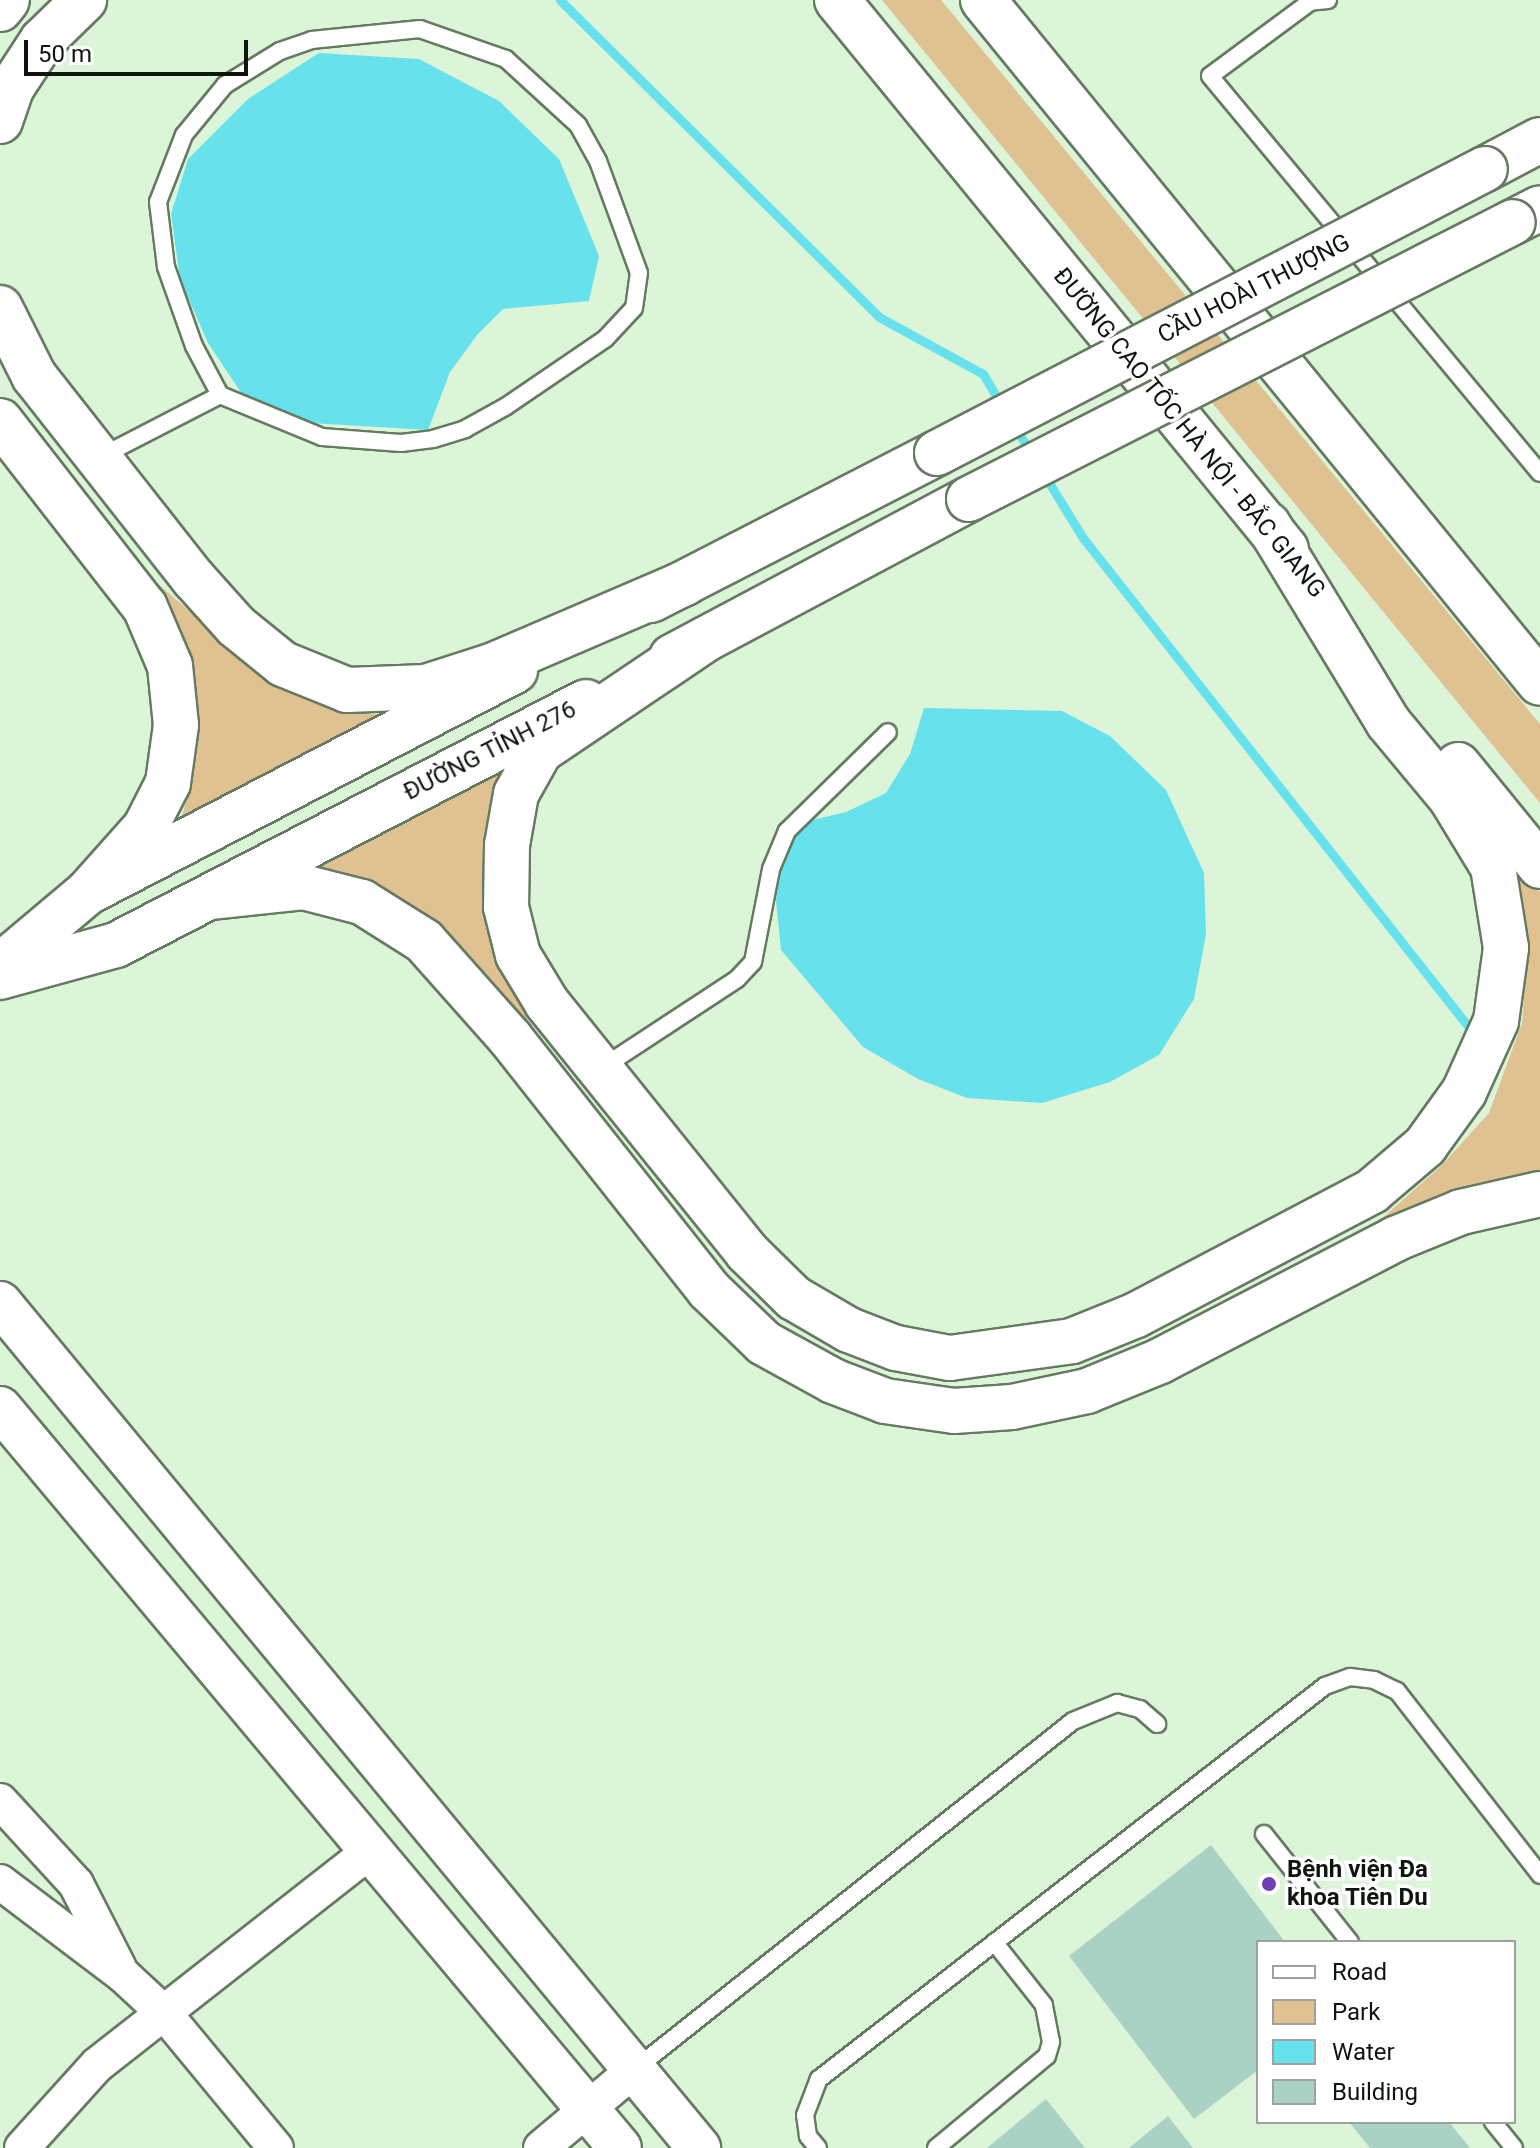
<!DOCTYPE html>
<meta charset="utf-8">
<style>
body{margin:0}
#map{position:relative;width:1540px;height:2148px;overflow:hidden;background:#dcf4d8;font-family:Roboto,sans-serif}
div>[style]{position:absolute}
.green>*{inset:0;background:#dfc192}
.water>*{inset:0;background:#67e2ed}
.stream>*{height:9px;margin:-4.5px;padding:0 4.5px;transform-origin:4.5px;border-radius:4.5px;background:#67e2ed}
.building>*{inset:0;background:#aad2c4}
.roads{filter:drop-shadow(2px 0 #657b61) drop-shadow(-2px 0 #657b61) drop-shadow(0 2px #657b61) drop-shadow(0 -2px #657b61)}
.service>*{height:16px;margin:-8px;padding:0 8px;transform-origin:8px;border-radius:8px;background:#fff}
.minor>*{height:34px;margin:-17px;padding:0 17px;transform-origin:17px;border-radius:17px;background:#fff}
.tertiary>*{height:42px;margin:-21px;padding:0 21px;transform-origin:21px;border-radius:21px;background:#fff}
.primary>*{height:44px;margin:-22px;padding:0 22px;transform-origin:22px;border-radius:22px;background:#fff}
.motorway>*{height:44px;margin:-22px;padding:0 22px;transform-origin:22px;border-radius:22px;background:#fff}
.bridges{filter:drop-shadow(2px 0 #657b61) drop-shadow(-2px 0 #657b61) drop-shadow(0 2px #657b61) drop-shadow(0 -2px #657b61)}
.primary-bridge>*{height:44px;margin:-22px;padding:0 22px;transform-origin:22px;border-radius:22px;background:#fff}
.dots>*{width:22px;height:22px;translate:-50% -50%;box-sizing:border-box;border:4px solid #fff;border-radius:50%}
span{translate:-50% -50%;white-space:nowrap;text-align:center;line-height:1.15;-webkit-text-stroke:7px #fff;paint-order:stroke}
.street-label{font-size:24px;color:#0d160c}
.poi-label{font-size:24px;color:#0d160c;font-weight:700}
.left{translate:0 -50%;text-align:left}
.legend{position:absolute;left:1256px;top:1940px;width:260px;height:184px;box-sizing:border-box;background:#fff;border:2px solid #9ea29e;margin:0;padding:10px 14px;list-style:none;font-size:24px;color:#0d160c}
.legend li{display:flex;align-items:center;gap:16px;height:40px}
.legend b{width:40px;border:2px solid #9ea29e}
.scale{position:absolute;left:24px;top:40px;width:224px;height:36px;box-sizing:border-box;border:4px solid #0d160c;border-top:0;padding-left:10px;font-size:24px;line-height:28px;white-space:nowrap;color:#0d160c;-webkit-text-stroke:6px #fff;paint-order:stroke}
</style>
<div id="map">
<div class="green">
<i style="clip-path:polygon(882px 0,941px 0,1540px 724px,1540px 803px)"></i>
<i style="clip-path:polygon(157px 583px,273px 683px,341px 713px,395px 714px,178px 828px,190px 789px,197px 729px,174px 623px)"></i>
<i style="clip-path:polygon(520px 744px,506px 964px,529px 1024px,439px 926px,368px 880px,309px 864px)"></i>
<i style="clip-path:polygon(1509px 856px,1540px 892px,1540px 1173px,1452px 1189px,1379px 1221px,1441px 1166px,1489px 1113px,1522px 1023px,1528px 944px)"></i>
</div>
<div class="water">
<i style="clip-path:polygon(319px 53px,419px 59px,499px 101px,559px 159px,599px 256px,589px 301px,503px 309px,477px 335px,450px 372px,428px 430px,310px 423px,242px 394px,208px 343px,180px 279px,171px 214px,188px 159px,248px 99px)"></i>
<i style="clip-path:polygon(924px 708px,1062px 711px,1110px 736px,1166px 790px,1204px 873px,1206px 934px,1194px 999px,1159px 1055px,1110px 1082px,1042px 1103px,967px 1098px,918px 1079px,863px 1047px,781px 950px,776px 901px,782px 854px,804px 822px,846px 812px,886px 793px,910px 754px)"></i>
</div>
<div class="stream">
<i style="left:560px;top:0;width:450px;rotate:44.8deg"></i>
<i style="left:879px;top:317px;width:119px;rotate:28.7deg"></i>
<i style="left:983px;top:374px;width:37px;rotate:59deg"></i>
<i style="left:1014px;top:425px;width:33px;rotate:59deg"></i>
<i style="left:1043px;top:473px;width:76px;rotate:58.4deg"></i>
<i style="left:1083px;top:538px;width:633px;rotate:51.74deg"></i>
</div>
<div class="building">
<i style="clip-path:polygon(1211px 1845px,1285px 1942px,1258px 1942px,1258px 2070px,1194px 2119px,1069px 1956px)"></i>
<i style="clip-path:polygon(1046px 2099px,1085px 2148px,987px 2148px)"></i>
<i style="clip-path:polygon(1168px 2116px,1193px 2148px,1129px 2148px)"></i>
<i style="clip-path:polygon(1349px 2122px,1449px 2122px,1470px 2148px,1370px 2148px)"></i>
</div>
<div class="roads">
<div class="service">
<i style="left:1328px;top:0;width:18px;rotate:174deg"></i>
<i style="left:1310px;top:2px;width:124px;rotate:143.5deg"></i>
<i style="left:1210px;top:76px;width:516px;rotate:50.27deg"></i>
<i style="left:100px;top:457px;width:135px;rotate:-27.3deg"></i>
<i style="left:220px;top:395px;width:110px;rotate:22.4deg"></i>
<i style="left:322px;top:437px;width:79px;rotate:4.3deg"></i>
<i style="left:401px;top:443px;width:32px;rotate:-7deg"></i>
<i style="left:433px;top:439px;width:34px;rotate:-17deg"></i>
<i style="left:465px;top:429px;width:46px;rotate:-28.8deg"></i>
<i style="left:505px;top:407px;width:121px;rotate:-34.2deg"></i>
<i style="left:605px;top:339px;width:42px;rotate:-46.9deg"></i>
<i style="left:634px;top:308px;width:35px;rotate:-82deg"></i>
<i style="left:639px;top:273px;width:119px;rotate:-110.1deg"></i>
<i style="left:598px;top:161px;width:41px;rotate:-119.1deg"></i>
<i style="left:578px;top:125px;width:98px;rotate:-137.5deg"></i>
<i style="left:506px;top:59px;width:91px;rotate:-160.8deg"></i>
<i style="left:420px;top:29px;width:109px;rotate:174.2deg"></i>
<i style="left:312px;top:40px;width:34px;rotate:161deg"></i>
<i style="left:280px;top:51px;width:65px;rotate:148.3deg"></i>
<i style="left:225px;top:85px;width:65px;rotate:129.4deg"></i>
<i style="left:184px;top:135px;width:72px;rotate:111.2deg"></i>
<i style="left:158px;top:202px;width:65px;rotate:83deg"></i>
<i style="left:166px;top:267px;width:84px;rotate:70.5deg"></i>
<i style="left:194px;top:346px;width:55px;rotate:62deg"></i>
<i style="left:600px;top:1069px;width:164px;rotate:-33.3deg"></i>
<i style="left:737px;top:979px;width:23px;rotate:-47deg"></i>
<i style="left:753px;top:962px;width:95px;rotate:-79deg"></i>
<i style="left:771px;top:869px;width:41px;rotate:-67.2deg"></i>
<i style="left:787px;top:831px;width:141px;rotate:-44.4deg"></i>
<i style="left:1264px;top:1834px;width:138px;rotate:51.5deg"></i>
<i style="left:635px;top:2069px;width:559px;rotate:-38.47deg"></i>
<i style="left:1073px;top:1721px;width:48px;rotate:-22.2deg"></i>
<i style="left:1117px;top:1703px;width:24px;rotate:15deg"></i>
<i style="left:1140px;top:1709px;width:23px;rotate:41deg"></i>
<i style="left:1493px;top:2122px;width:33px;rotate:51deg"></i>
<i style="left:818px;top:2148px;width:16px;rotate:-130deg"></i>
<i style="left:808px;top:2136px;width:21px;rotate:-98deg"></i>
<i style="left:805px;top:2115px;width:39px;rotate:-69deg"></i>
<i style="left:819px;top:2079px;width:641px;rotate:-37.84deg"></i>
<i style="left:1325px;top:1686px;width:27px;rotate:-20deg"></i>
<i style="left:1350px;top:1677px;width:24px;rotate:7deg"></i>
<i style="left:1374px;top:1680px;width:25px;rotate:26deg"></i>
<i style="left:1397px;top:1691px;width:233px;rotate:52.1deg"></i>
<i style="left:936px;top:2148px;width:144px;rotate:-39.7deg"></i>
<i style="left:1047px;top:2056px;width:15px;rotate:-74deg"></i>
<i style="left:1051px;top:2042px;width:38px;rotate:-101deg"></i>
<i style="left:1044px;top:2005px;width:80px;rotate:-128.4deg"></i>
</div>
<div class="minor">
<i style="left:0;top:1801px;width:113px;rotate:47.5deg"></i>
<i style="left:76px;top:1884px;width:94px;rotate:62.9deg"></i>
<i style="left:0;top:1882px;width:154px;rotate:37.1deg"></i>
<i style="left:123px;top:1975px;width:57px;rotate:42.9deg"></i>
<i style="left:165px;top:2014px;width:174px;rotate:50.4deg"></i>
<i style="left:22px;top:2148px;width:112px;rotate:-47.9deg"></i>
<i style="left:97px;top:2065px;width:348px;rotate:-38.1deg"></i>
<i style="left:541px;top:2148px;width:121px;rotate:-40deg"></i>
</div>
<div class="tertiary">
<i style="left:0;top:1303px;width:1097px;rotate:50.4deg"></i>
<i style="left:0;top:1408px;width:965px;rotate:50.04deg"></i>
</div>
<div class="primary">
<i style="left:1485px;top:169px;width:62px;rotate:-27.8deg"></i>
<i style="left:1513px;top:222px;width:30px;rotate:-27deg"></i>
<i style="left:651px;top:600px;width:322px;rotate:-27.2deg"></i>
<i style="left:672px;top:657px;width:336px;rotate:-28deg"></i>
<i style="left:0;top:966px;width:115px;rotate:-40.1deg"></i>
<i style="left:88px;top:892px;width:481px;rotate:-27.4deg"></i>
<i style="left:0;top:977px;width:120px;rotate:-15.4deg"></i>
<i style="left:116px;top:945px;width:529px;rotate:-27.34deg"></i>
</div>
<div class="motorway">
<i style="left:837px;top:0;width:709px;rotate:50.72deg"></i>
<i style="left:983px;top:0;width:881px;rotate:50.8deg"></i>
<i style="left:0;top:9px;width:11px;rotate:-52deg"></i>
<i style="left:0;top:121px;width:36px;rotate:-71deg"></i>
<i style="left:12px;top:87px;width:55px;rotate:-56.9deg"></i>
<i style="left:42px;top:41px;width:59px;rotate:-44.3deg"></i>
<i style="left:0;top:308px;width:76px;rotate:63.4deg"></i>
<i style="left:34px;top:376px;width:257px;rotate:51.8deg"></i>
<i style="left:193px;top:578px;width:64px;rotate:48.1deg"></i>
<i style="left:236px;top:626px;width:60px;rotate:39deg"></i>
<i style="left:283px;top:664px;width:69px;rotate:22.1deg"></i>
<i style="left:347px;top:690px;width:79px;rotate:-2.2deg"></i>
<i style="left:426px;top:687px;width:71px;rotate:-17.9deg"></i>
<i style="left:494px;top:665px;width:208px;rotate:-23.2deg"></i>
<i style="left:0;top:421px;width:236px;rotate:52.1deg"></i>
<i style="left:145px;top:607px;width:64px;rotate:67deg"></i>
<i style="left:170px;top:666px;width:59px;rotate:84.2deg"></i>
<i style="left:176px;top:725px;width:59px;rotate:97.9deg"></i>
<i style="left:168px;top:783px;width:51px;rotate:117.1deg"></i>
<i style="left:145px;top:828px;width:86px;rotate:131.7deg"></i>
<i style="left:706px;top:639px;width:200px;rotate:146deg"></i>
<i style="left:540px;top:751px;width:49px;rotate:119.2deg"></i>
<i style="left:516px;top:794px;width:52px;rotate:100deg"></i>
<i style="left:507px;top:845px;width:62px;rotate:90.9deg"></i>
<i style="left:506px;top:907px;width:49px;rotate:76deg"></i>
<i style="left:518px;top:955px;width:56px;rotate:58.9deg"></i>
<i style="left:547px;top:1003px;width:319px;rotate:51.2deg"></i>
<i style="left:747px;top:1252px;width:66px;rotate:44.4deg"></i>
<i style="left:794px;top:1298px;width:64px;rotate:30.2deg"></i>
<i style="left:849px;top:1330px;width:50px;rotate:21deg"></i>
<i style="left:896px;top:1348px;width:55px;rotate:10.5deg"></i>
<i style="left:950px;top:1358px;width:123px;rotate:-7.9deg"></i>
<i style="left:1072px;top:1341px;width:69px;rotate:-22.1deg"></i>
<i style="left:1136px;top:1315px;width:267px;rotate:-27.7deg"></i>
<i style="left:1372px;top:1191px;width:70px;rotate:-40.3deg"></i>
<i style="left:1425px;top:1146px;width:67px;rotate:-54.2deg"></i>
<i style="left:1464px;top:1092px;width:78px;rotate:-65.7deg"></i>
<i style="left:1496px;top:1021px;width:74px;rotate:-82.2deg"></i>
<i style="left:1506px;top:948px;width:82px;rotate:-99.1deg"></i>
<i style="left:1493px;top:867px;width:81px;rotate:-121.3deg"></i>
<i style="left:1451px;top:798px;width:99px;rotate:-129.7deg"></i>
<i style="left:1388px;top:722px;width:231px;rotate:-121.3deg"></i>
<i style="left:1458px;top:765px;width:130px;rotate:50.9deg"></i>
<i style="left:210px;top:897px;width:94px;rotate:-6.1deg"></i>
<i style="left:303px;top:887px;width:61px;rotate:14.3deg"></i>
<i style="left:362px;top:902px;width:73px;rotate:32.2deg"></i>
<i style="left:424px;top:941px;width:130px;rotate:48.4deg"></i>
<i style="left:510px;top:1038px;width:321px;rotate:51.7deg"></i>
<i style="left:709px;top:1290px;width:76px;rotate:43.9deg"></i>
<i style="left:764px;top:1343px;width:79px;rotate:28.8deg"></i>
<i style="left:833px;top:1381px;width:56px;rotate:21deg"></i>
<i style="left:885px;top:1401px;width:70px;rotate:8.2deg"></i>
<i style="left:954px;top:1411px;width:58px;rotate:-3.9deg"></i>
<i style="left:1012px;top:1407px;width:77px;rotate:-12deg"></i>
<i style="left:1087px;top:1391px;width:79px;rotate:-22.3deg"></i>
<i style="left:1160px;top:1361px;width:265px;rotate:-27.4deg"></i>
<i style="left:1395px;top:1239px;width:71px;rotate:-22.2deg"></i>
<i style="left:1461px;top:1212px;width:81px;rotate:-12.8deg"></i>
</div>
</div>
<div class="bridges">
<div class="primary-bridge">
<i style="left:937px;top:453px;width:617px;rotate:-27.4deg"></i>
<i style="left:969px;top:499px;width:610px;rotate:-26.98deg"></i>
</div>
</div>
<div class="dots">
<i style="left:1269px;top:1884px;background:#6e3eb5"></i>
</div>
<div class="street-label">
<span style="left:1254px;top:289px;rotate:-27deg">CẦU HOÀI THƯỢNG</span>
<span style="left:1189px;top:433px;rotate:51deg">ĐƯỜNG CAO TỐC HÀ NỘI - BẮC GIANG</span>
<span style="left:490px;top:751px;rotate:-27deg">ĐƯỜNG TỈNH 276</span>
</div>
<div class="poi-label">
<span class="left" style="left:1287px;top:1884px">Bệnh viện Đa<br>khoa Tiên Du</span>
</div>
<ul class="legend">
<li><b style="height:10px;background:#fff"></b>Road</li>
<li><b style="height:22px;background:#dfc192"></b>Park</li>
<li><b style="height:22px;background:#67e2ed"></b>Water</li>
<li><b style="height:22px;background:#aad2c4"></b>Building</li>
</ul>
<div class="scale">50 m</div>
</div>
